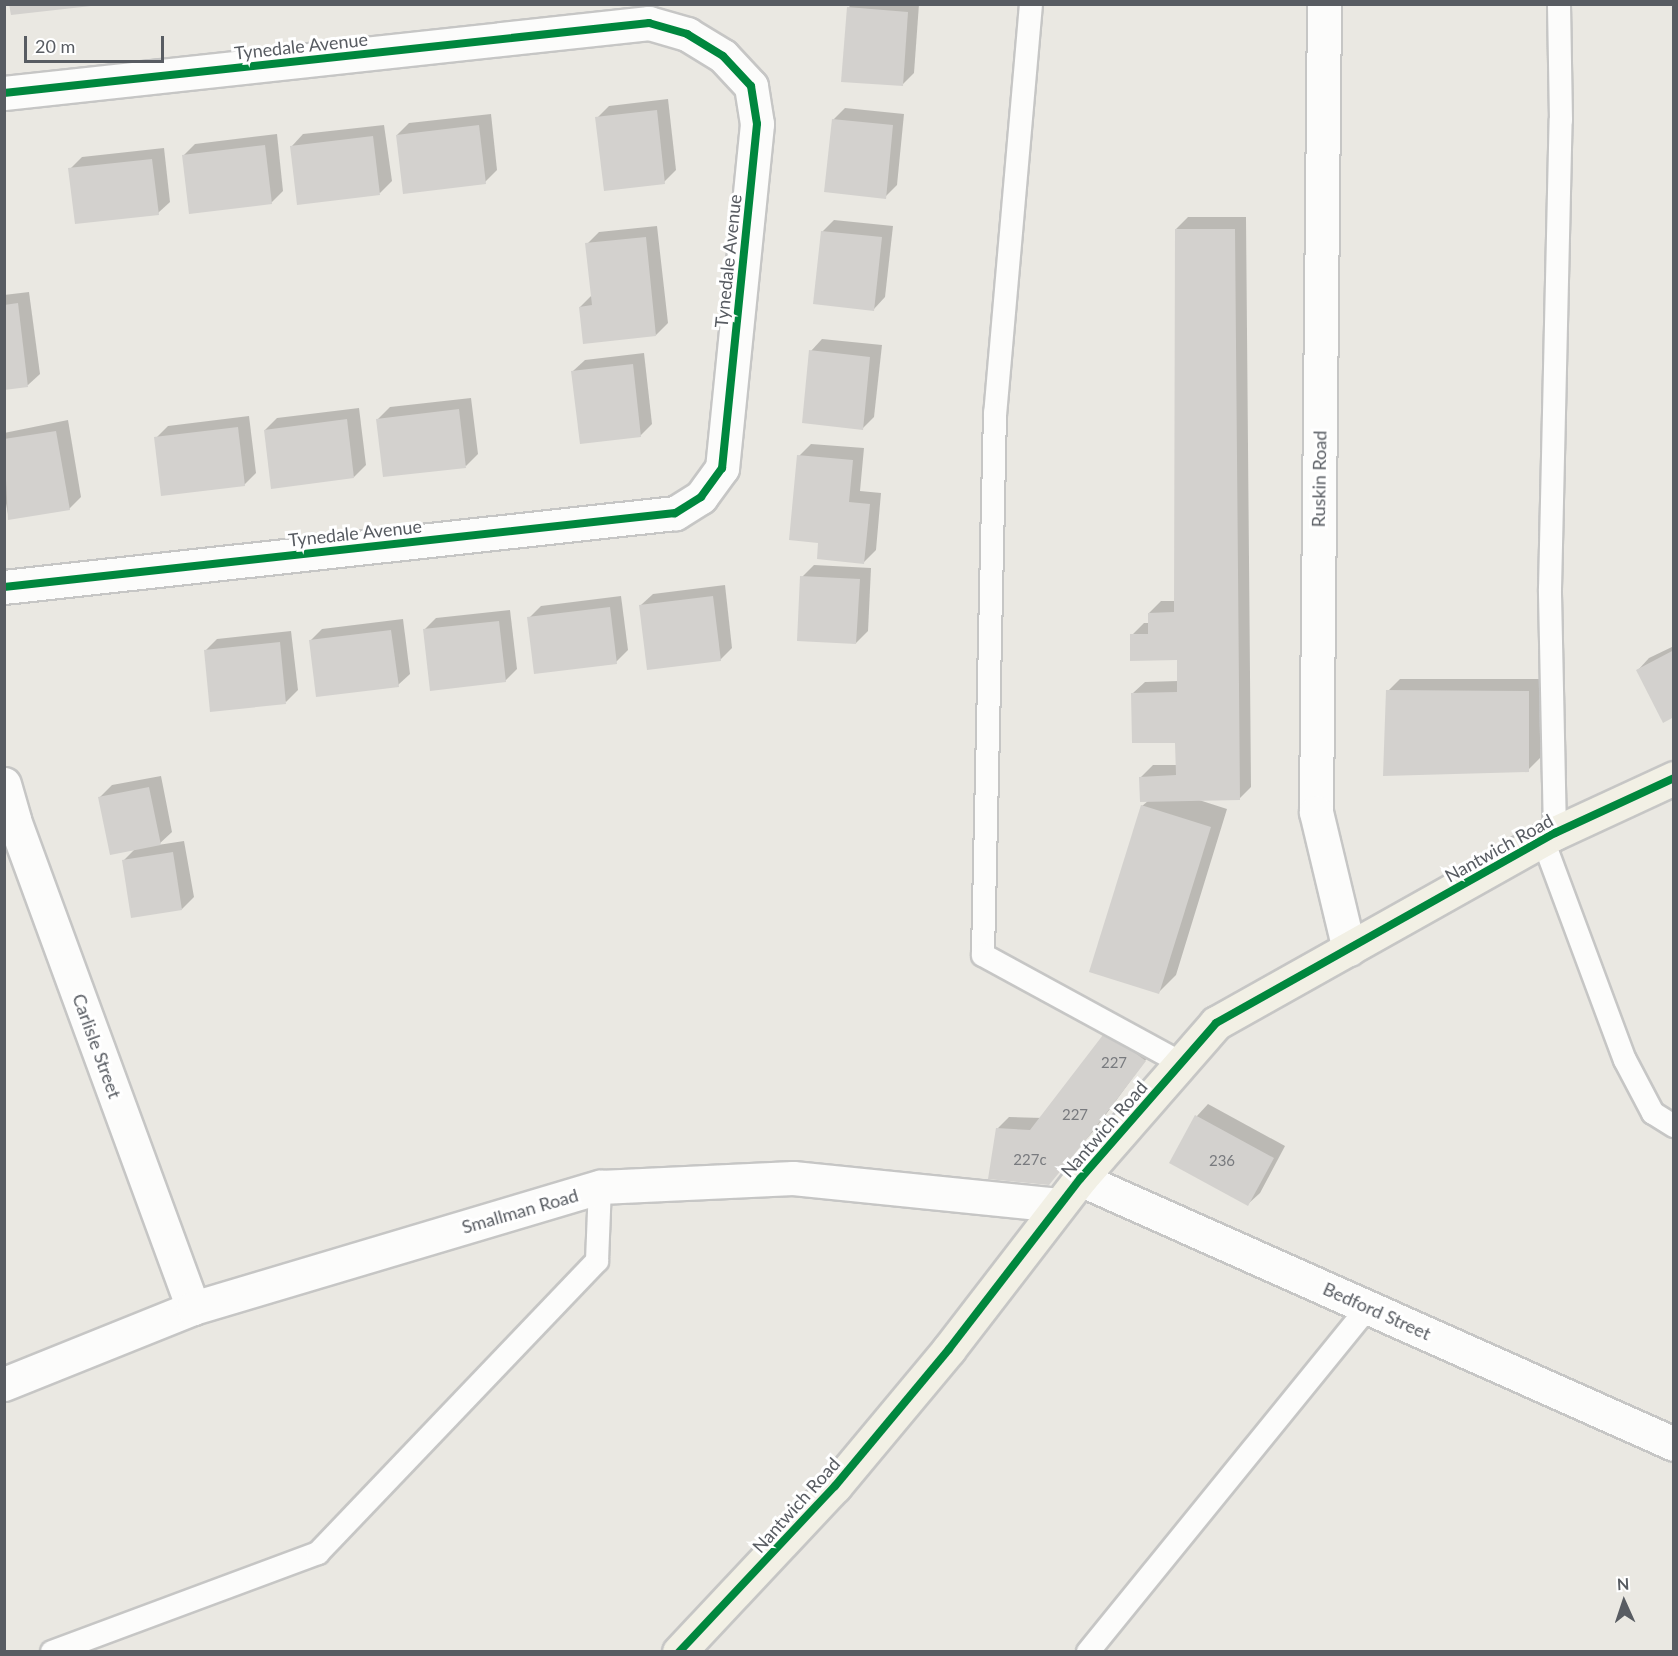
<!DOCTYPE html>
<style>
body{margin:0}
#map{position:relative;width:1678px;height:1656px;overflow:hidden;background:#eae8e2;font-family:Lato,sans-serif}
div>[style]{position:absolute}
.shadow>*{inset:0;background:#0003}
.building>*{inset:0;background:#d3d1ce}
.roads{filter:drop-shadow(2px 0 #c6c6c5) drop-shadow(-2px 0 #c6c6c5) drop-shadow(0 2px #c6c6c5) drop-shadow(0 -2px #c6c6c5)}
.service>*{height:22px;margin:-11px;padding:0 11px;transform-origin:11px;border-radius:11px;background:#fcfcfb}
.minor>*{height:33px;margin:-16.5px;padding:0 16.5px;transform-origin:16.5px;border-radius:16.5px;background:#fcfcfb}
.primary>*{height:33px;margin:-16.5px;padding:0 16.5px;transform-origin:16.5px;border-radius:16.5px;background:#f2f0e5}
.cycleway>*{height:8px;margin:-4px;padding:0 4px;transform-origin:4px;border-radius:4px;background:#00873e}
span{translate:-50% -50%;white-space:nowrap;text-align:center;line-height:1.15;-webkit-text-stroke:6px #fff;paint-order:stroke}
.number-label{font-size:15px;color:#787a7e}
.number-label span{-webkit-text-stroke-width:0}
.street-label{font-size:18px;color:#585c62}
.frame{position:absolute;inset:0;border:6px solid #585c62;pointer-events:none}
.north{position:absolute;left:1594px;top:1572px;width:60px;height:60px;-webkit-text-stroke:4px #fff;paint-order:stroke;rotate:357deg;font-size:16px;font-weight:700;line-height:24px;text-align:center;color:#585c62}
.north::after{content:'';display:block;margin:auto;width:21px;height:27px;background:#585c62;clip-path:polygon(50% 0,100% 100%,50% 72%,0 100%)}
.scale{position:absolute;left:24px;top:36px;width:140px;height:27px;box-sizing:border-box;border:3px solid #585c62;border-top:0;padding-left:8px;font-size:18px;line-height:21px;white-space:nowrap;color:#585c62;-webkit-text-stroke:4px #fff;paint-order:stroke}
</style>
<div id="map">
<div class="shadow">
<i style="clip-path:polygon(852px 4px,919px 4px,914px 73px,902px 85px,848px 8px)"></i>
<i style="clip-path:polygon(668px 99px,676px 170px,664px 182px,597px 118px,609px 106px)"></i>
<i style="clip-path:polygon(845px 108px,904px 114px,897px 185px,885px 197px,833px 120px)"></i>
<i style="clip-path:polygon(491px 114px,497px 170px,485px 182px,397px 135px,409px 123px)"></i>
<i style="clip-path:polygon(384px 125px,392px 181px,380px 193px,292px 146px,303px 134px)"></i>
<i style="clip-path:polygon(277px 134px,283px 191px,271px 203px,183px 156px,195px 144px)"></i>
<i style="clip-path:polygon(164px 148px,170px 202px,158px 213px,70px 169px,82px 157px)"></i>
<i style="clip-path:polygon(1188px 217px,1246px 217px,1251px 787px,1239px 799px,1199px 800px,1227px 809px,1176px 975px,1158px 993px,1142px 806px,1148px 801px,1141px 777px,1153px 765px,1177px 765px,1176px 741px,1133px 693px,1145px 682px,1178px 681px,1178px 659px,1132px 635px,1144px 623px,1149px 623px,1149px 613px,1161px 601px,1176px 601px,1176px 229px)"></i>
<i style="clip-path:polygon(834px 220px,893px 226px,885px 297px,874px 309px,822px 232px)"></i>
<i style="clip-path:polygon(657px 226px,668px 323px,656px 335px,580px 307px,592px 295px,587px 244px,599px 232px)"></i>
<i style="clip-path:polygon(29px 292px,40px 374px,28px 385px,4px 388px,4px 295px)"></i>
<i style="clip-path:polygon(822px 339px,882px 345px,874px 417px,862px 429px,811px 351px)"></i>
<i style="clip-path:polygon(644px 353px,652px 424px,640px 436px,573px 371px,585px 360px)"></i>
<i style="clip-path:polygon(471px 398px,478px 454px,466px 466px,378px 419px,390px 407px)"></i>
<i style="clip-path:polygon(359px 408px,366px 465px,354px 477px,265px 430px,277px 418px)"></i>
<i style="clip-path:polygon(249px 416px,256px 473px,244px 485px,156px 438px,168px 426px)"></i>
<i style="clip-path:polygon(68px 420px,81px 497px,69px 509px,9px 519px,4px 493px,4px 433px)"></i>
<i style="clip-path:polygon(811px 444px,864px 448px,860px 491px,881px 493px,876px 550px,864px 562px,820px 541px,799px 456px)"></i>
<i style="clip-path:polygon(814px 565px,871px 568px,868px 631px,856px 643px,802px 577px)"></i>
<i style="clip-path:polygon(725px 585px,732px 648px,720px 660px,641px 605px,653px 594px)"></i>
<i style="clip-path:polygon(621px 596px,628px 650px,616px 662px,529px 618px,541px 606px)"></i>
<i style="clip-path:polygon(510px 610px,517px 669px,505px 681px,424px 630px,436px 618px)"></i>
<i style="clip-path:polygon(403px 619px,410px 674px,398px 685px,310px 641px,322px 629px)"></i>
<i style="clip-path:polygon(291px 631px,298px 690px,286px 702px,205px 651px,217px 639px)"></i>
<i style="clip-path:polygon(1674px 646px,1674px 715px,1638px 670px,1649px 658px)"></i>
<i style="clip-path:polygon(1400px 679px,1540px 679px,1540px 758px,1528px 770px,1388px 691px)"></i>
<i style="clip-path:polygon(161px 776px,172px 832px,158px 845px,184px 841px,194px 897px,182px 909px,123px 861px,136px 848px,100px 797px,112px 785px)"></i>
<i style="clip-path:polygon(1107px 1032px,1150px 1054px,1096px 1128px,1048px 1183px,997px 1129px,1009px 1117px,1043px 1118px)"></i>
<i style="clip-path:polygon(1208px 1104px,1285px 1146px,1260px 1193px,1248px 1204px,1171px 1162px,1197px 1116px)"></i>
</div>
<div class="building">
<i style="clip-path:polygon(9px 4px,91px 4px,91px 6px,11px 15px)"></i>
<i style="clip-path:polygon(847px 7px,908px 12px,903px 86px,841px 82px)"></i>
<i style="clip-path:polygon(657px 110px,665px 184px,604px 191px,595px 117px)"></i>
<i style="clip-path:polygon(832px 119px,893px 125px,886px 199px,824px 192px)"></i>
<i style="clip-path:polygon(479px 125px,486px 184px,403px 194px,396px 135px)"></i>
<i style="clip-path:polygon(373px 136px,380px 195px,297px 205px,290px 146px)"></i>
<i style="clip-path:polygon(265px 145px,272px 204px,189px 214px,182px 155px)"></i>
<i style="clip-path:polygon(152px 159px,159px 215px,75px 224px,68px 168px)"></i>
<i style="clip-path:polygon(1175px 229px,1235px 229px,1240px 800px,1140px 802px,1139px 777px,1176px 775px,1175px 743px,1132px 743px,1131px 693px,1177px 692px,1177px 660px,1130px 661px,1130px 634px,1148px 634px,1148px 613px,1174px 612px)"></i>
<i style="clip-path:polygon(821px 231px,882px 237px,874px 311px,813px 304px)"></i>
<i style="clip-path:polygon(646px 237px,656px 336px,583px 344px,579px 307px,592px 305px,585px 243px)"></i>
<i style="clip-path:polygon(18px 303px,28px 387px,4px 390px,4px 305px)"></i>
<i style="clip-path:polygon(809px 350px,870px 357px,863px 430px,802px 423px)"></i>
<i style="clip-path:polygon(633px 364px,641px 437px,580px 444px,571px 371px)"></i>
<i style="clip-path:polygon(459px 409px,466px 468px,383px 477px,376px 419px)"></i>
<i style="clip-path:polygon(347px 419px,354px 478px,271px 489px,264px 430px)"></i>
<i style="clip-path:polygon(238px 427px,245px 486px,161px 496px,154px 437px)"></i>
<i style="clip-path:polygon(56px 431px,70px 510px,8px 520px,4px 439px)"></i>
<i style="clip-path:polygon(797px 455px,853px 460px,849px 502px,870px 504px,864px 564px,817px 559px,818px 543px,789px 540px)"></i>
<i style="clip-path:polygon(800px 576px,860px 579px,856px 644px,797px 641px)"></i>
<i style="clip-path:polygon(713px 596px,721px 661px,647px 670px,639px 605px)"></i>
<i style="clip-path:polygon(610px 607px,617px 664px,534px 674px,527px 617px)"></i>
<i style="clip-path:polygon(499px 621px,506px 682px,430px 691px,423px 629px)"></i>
<i style="clip-path:polygon(391px 630px,399px 687px,316px 697px,309px 640px)"></i>
<i style="clip-path:polygon(280px 642px,286px 704px,210px 712px,204px 650px)"></i>
<i style="clip-path:polygon(1674px 650px,1674px 717px,1663px 723px,1636px 670px)"></i>
<i style="clip-path:polygon(1386px 690px,1529px 691px,1529px 772px,1383px 776px)"></i>
<i style="clip-path:polygon(149px 787px,161px 845px,110px 855px,98px 797px)"></i>
<i style="clip-path:polygon(1141px 805px,1211px 827px,1159px 994px,1089px 972px)"></i>
<i style="clip-path:polygon(173px 852px,182px 910px,131px 918px,122px 860px)"></i>
<i style="clip-path:polygon(1106px 1031px,1146px 1061px,1085px 1141px,1049px 1185px,988px 1179px,996px 1128px,1030px 1130px)"></i>
<i style="clip-path:polygon(1195px 1115px,1274px 1158px,1248px 1206px,1169px 1163px)"></i>
</div>
<div class="roads">
<div class="service">
<i style="left:1031px;top:4px;width:411px;rotate:95deg"></i>
<i style="left:995px;top:413px;width:542px;rotate:91.27deg"></i>
<i style="left:983px;top:955px;width:228px;rotate:28.6deg"></i>
<i style="left:1555px;top:833px;width:244px;rotate:-91.2deg"></i>
<i style="left:1550px;top:589px;width:469px;rotate:-88.7deg"></i>
<i style="left:1561px;top:120px;width:116px;rotate:-91deg"></i>
<i style="left:1543px;top:840px;width:235px;rotate:69.6deg"></i>
<i style="left:1625px;top:1060px;width:60px;rotate:62.2deg"></i>
<i style="left:1653px;top:1113px;width:25px;rotate:32deg"></i>
<i style="left:52px;top:1652px;width:284px;rotate:-20.4deg"></i>
<i style="left:318px;top:1553px;width:404px;rotate:-46.3deg"></i>
<i style="left:597px;top:1261px;width:74px;rotate:-87.7deg"></i>
<i style="left:1088px;top:1652px;width:444px;rotate:-50.9deg"></i>
</div>
<div class="minor">
<i style="left:1324px;top:4px;width:808px;rotate:90.57deg"></i>
<i style="left:1316px;top:812px;width:141px;rotate:76.5deg"></i>
<i style="left:4px;top:93px;width:649px;rotate:-6.19deg"></i>
<i style="left:649px;top:23px;width:40px;rotate:16deg"></i>
<i style="left:687px;top:34px;width:42px;rotate:31.4deg"></i>
<i style="left:723px;top:56px;width:41px;rotate:47deg"></i>
<i style="left:751px;top:86px;width:38px;rotate:81deg"></i>
<i style="left:757px;top:124px;width:346px;rotate:95.8deg"></i>
<i style="left:722px;top:468px;width:36px;rotate:126deg"></i>
<i style="left:701px;top:497px;width:31px;rotate:148deg"></i>
<i style="left:675px;top:513px;width:675px;rotate:173.71deg"></i>
<i style="left:4px;top:784px;width:37px;rotate:74deg"></i>
<i style="left:14px;top:820px;width:520px;rotate:69.86deg"></i>
<i style="left:1080px;top:1179px;width:650px;rotate:24.04deg"></i>
<i style="left:4px;top:1384px;width:204px;rotate:-21.9deg"></i>
<i style="left:193px;top:1308px;width:425px;rotate:-16.6deg"></i>
<i style="left:600px;top:1187px;width:193px;rotate:-2.7deg"></i>
<i style="left:793px;top:1178px;width:267px;rotate:5.8deg"></i>
</div>
<div class="primary">
<i style="left:679px;top:1652px;width:228px;rotate:-46.8deg"></i>
<i style="left:835px;top:1486px;width:178px;rotate:-50.2deg"></i>
<i style="left:949px;top:1349px;width:215px;rotate:-52.4deg"></i>
<i style="left:1080px;top:1179px;width:207px;rotate:-48.9deg"></i>
<i style="left:1216px;top:1023px;width:389px;rotate:-29.3deg"></i>
<i style="left:1555px;top:833px;width:131px;rotate:-24.8deg"></i>
</div>
</div>
<div class="cycleway">
<i style="left:4px;top:93px;width:649px;rotate:-6.19deg"></i>
<i style="left:649px;top:23px;width:40px;rotate:16deg"></i>
<i style="left:687px;top:34px;width:42px;rotate:31.4deg"></i>
<i style="left:723px;top:56px;width:41px;rotate:47deg"></i>
<i style="left:751px;top:86px;width:38px;rotate:81deg"></i>
<i style="left:757px;top:124px;width:346px;rotate:95.8deg"></i>
<i style="left:722px;top:468px;width:36px;rotate:126deg"></i>
<i style="left:701px;top:497px;width:31px;rotate:148deg"></i>
<i style="left:675px;top:513px;width:675px;rotate:173.71deg"></i>
<i style="left:679px;top:1652px;width:228px;rotate:-46.8deg"></i>
<i style="left:835px;top:1486px;width:178px;rotate:-50.2deg"></i>
<i style="left:949px;top:1349px;width:215px;rotate:-52.4deg"></i>
<i style="left:1080px;top:1179px;width:207px;rotate:-48.9deg"></i>
<i style="left:1216px;top:1023px;width:389px;rotate:-29.3deg"></i>
<i style="left:1555px;top:833px;width:131px;rotate:-24.8deg"></i>
</div>
<div class="number-label">
<span style="left:1114px;top:1063px">227</span>
<span style="left:1075px;top:1115px">227</span>
<span style="left:1030px;top:1160px">227c</span>
<span style="left:1222px;top:1161px">236</span>
</div>
<div class="street-label">
<span style="left:301px;top:46px;rotate:-6deg">Tynedale Avenue</span>
<span style="left:728px;top:261px;rotate:-84deg">Tynedale Avenue</span>
<span style="left:1319px;top:479px;rotate:-89deg">Ruskin Road</span>
<span style="left:355px;top:533px;rotate:-6deg">Tynedale Avenue</span>
<span style="left:1499px;top:848px;rotate:-29deg">Nantwich Road</span>
<span style="left:97px;top:1046px;rotate:70deg">Carlisle Street</span>
<span style="left:1104px;top:1129px;rotate:-49deg">Nantwich Road</span>
<span style="left:520px;top:1211px;rotate:-16deg">Smallman Road</span>
<span style="left:1377px;top:1311px;rotate:24deg">Bedford Street</span>
<span style="left:796px;top:1505px;rotate:-48deg">Nantwich Road</span>
</div>
<div class="frame"></div>
<div class="north">N</div>
<div class="scale">20 m</div>
</div>
